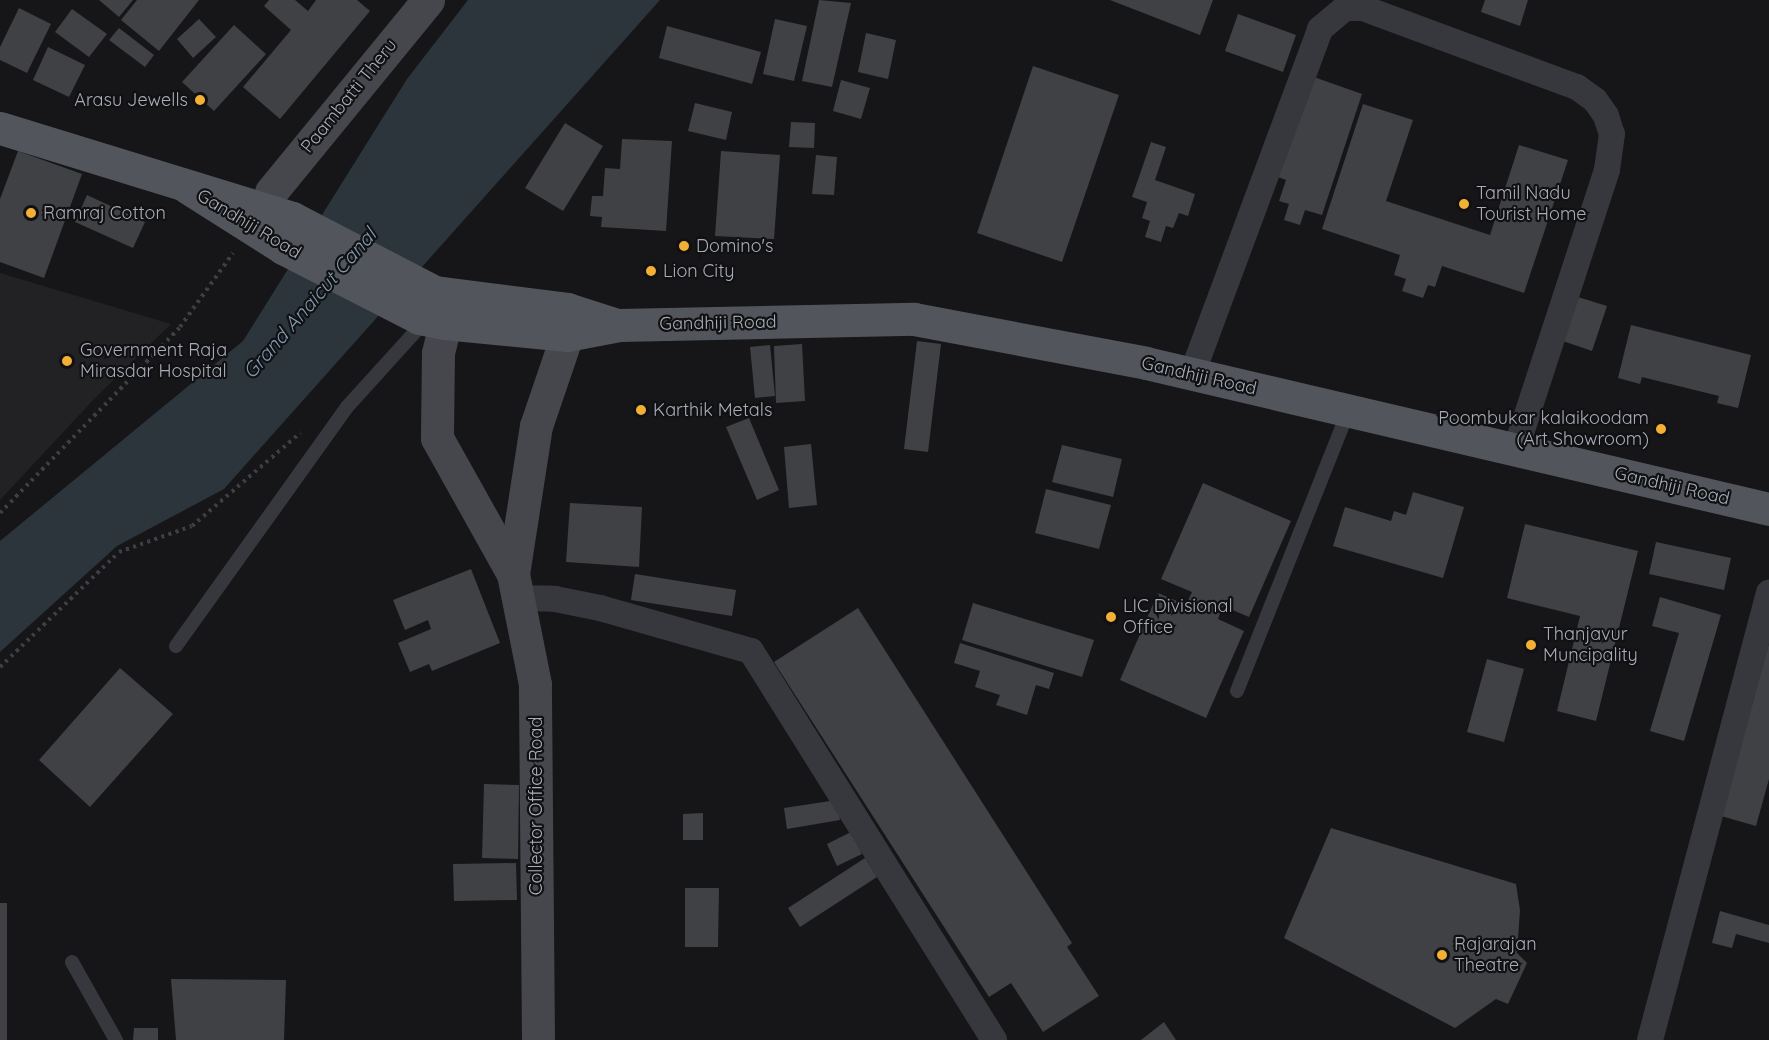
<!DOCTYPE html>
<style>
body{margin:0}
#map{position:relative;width:1769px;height:1040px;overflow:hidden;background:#161618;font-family:Quicksand,sans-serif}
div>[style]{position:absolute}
.built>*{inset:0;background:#222225}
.water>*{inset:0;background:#2c353c}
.building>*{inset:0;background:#404145}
.path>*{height:4px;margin-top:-2px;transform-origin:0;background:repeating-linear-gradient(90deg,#3d3f44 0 3px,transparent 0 7.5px)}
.lane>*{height:14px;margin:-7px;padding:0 7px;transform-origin:7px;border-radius:7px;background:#37383d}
.street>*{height:26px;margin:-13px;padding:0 13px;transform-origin:13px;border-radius:13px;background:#37383d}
.secondary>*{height:33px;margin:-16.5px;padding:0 16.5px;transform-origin:16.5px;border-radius:16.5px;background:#45474d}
.primary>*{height:33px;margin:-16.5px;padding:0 16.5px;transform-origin:16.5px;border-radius:16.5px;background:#53555c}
.dots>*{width:16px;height:16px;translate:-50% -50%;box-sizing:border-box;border:3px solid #111113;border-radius:50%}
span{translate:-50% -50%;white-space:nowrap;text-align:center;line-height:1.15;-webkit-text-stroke:4.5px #111113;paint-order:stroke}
.street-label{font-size:18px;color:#a8adb8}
.poi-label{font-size:18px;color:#a8adb8}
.right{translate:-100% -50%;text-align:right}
.left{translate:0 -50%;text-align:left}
.water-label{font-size:20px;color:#7f9bb3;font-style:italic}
</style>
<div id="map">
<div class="built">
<i style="clip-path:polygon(0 273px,171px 324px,95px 398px,0 500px)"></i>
</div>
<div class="water">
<i style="clip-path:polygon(468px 0,660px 0,224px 489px,117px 546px,0 652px,0 541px,243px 341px,407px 79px)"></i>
</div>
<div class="building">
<i style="clip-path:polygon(99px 0,133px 0,119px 17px)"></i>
<i style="clip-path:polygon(137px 0,199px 0,159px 51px,121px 20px)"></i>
<i style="clip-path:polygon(269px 0,295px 0,308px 11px,316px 0,357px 0,370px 11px,280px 119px,243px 87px,291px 30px,264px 6px)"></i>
<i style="clip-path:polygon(819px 0,851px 3px,832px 87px,802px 81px)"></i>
<i style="clip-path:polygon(1110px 0,1213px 0,1200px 35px)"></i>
<i style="clip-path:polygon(1485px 0,1528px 0,1520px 26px,1481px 12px)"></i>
<i style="clip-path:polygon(19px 8px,51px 24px,27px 73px,0 60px,0 47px)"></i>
<i style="clip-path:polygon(72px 9px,107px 34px,89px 57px,55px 32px)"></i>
<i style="clip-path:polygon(1238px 14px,1296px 35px,1283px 72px,1225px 51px)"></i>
<i style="clip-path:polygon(199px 19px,216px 37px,193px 58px,177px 39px)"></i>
<i style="clip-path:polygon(775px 19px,807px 26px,794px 81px,763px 74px)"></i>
<i style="clip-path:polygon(234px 25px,266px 54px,214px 111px,182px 82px)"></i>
<i style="clip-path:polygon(667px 26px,761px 52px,752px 84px,659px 58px)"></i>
<i style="clip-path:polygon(119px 28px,154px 55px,145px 67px,109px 40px)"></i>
<i style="clip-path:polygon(866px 33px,896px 40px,888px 79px,858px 72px)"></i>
<i style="clip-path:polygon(48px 47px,85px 65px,69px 97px,33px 80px)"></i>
<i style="clip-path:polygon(1033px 66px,1119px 95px,1062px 262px,977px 233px)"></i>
<i style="clip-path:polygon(1311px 76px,1362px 94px,1322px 215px,1305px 210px,1300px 225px,1284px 220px,1289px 204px,1279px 201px,1286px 180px,1278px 177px)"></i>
<i style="clip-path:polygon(841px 80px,870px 88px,861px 119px,833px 111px)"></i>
<i style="clip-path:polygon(695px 103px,732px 112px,726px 140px,688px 131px)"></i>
<i style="clip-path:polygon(1363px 104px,1413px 120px,1386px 201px,1490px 235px,1519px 145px,1568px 160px,1524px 293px,1442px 266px,1435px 287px,1428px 285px,1423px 298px,1402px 291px,1406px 279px,1394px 275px,1400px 255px,1322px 229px)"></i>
<i style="clip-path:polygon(791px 122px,815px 123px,814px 148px,789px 147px)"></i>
<i style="clip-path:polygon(565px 123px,603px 146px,563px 211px,525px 188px)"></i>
<i style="clip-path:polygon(622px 139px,672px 141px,666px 231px,601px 227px,602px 217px,590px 216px,592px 196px,603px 196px,605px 168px,620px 169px)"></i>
<i style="clip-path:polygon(1151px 142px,1166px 147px,1155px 180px,1195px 194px,1188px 216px,1179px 213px,1173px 228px,1166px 226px,1161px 242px,1145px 237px,1150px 221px,1142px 218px,1147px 202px,1132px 197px)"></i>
<i style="clip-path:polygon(18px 151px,82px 174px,44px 278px,0 262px,0 199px)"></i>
<i style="clip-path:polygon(721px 151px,780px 155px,774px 239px,715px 236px)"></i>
<i style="clip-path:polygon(816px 155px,837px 157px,834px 195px,812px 194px)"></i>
<i style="clip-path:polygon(87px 195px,145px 222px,133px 248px,75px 222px)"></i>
<i style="clip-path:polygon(1578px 297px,1607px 306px,1592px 351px,1557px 339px)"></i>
<i style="clip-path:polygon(1631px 325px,1751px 355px,1738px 408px,1717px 403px,1719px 396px,1642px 377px,1640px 384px,1618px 378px)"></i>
<i style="clip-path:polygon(917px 341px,941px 344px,928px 452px,904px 449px)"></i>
<i style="clip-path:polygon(802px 344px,805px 401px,776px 403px,774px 346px)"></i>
<i style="clip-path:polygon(770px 345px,775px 396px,755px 398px,750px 347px)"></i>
<i style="clip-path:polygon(749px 418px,779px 490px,757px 500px,726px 427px)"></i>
<i style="clip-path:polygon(811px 444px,817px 505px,789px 508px,784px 447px)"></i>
<i style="clip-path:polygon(1062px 445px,1122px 459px,1113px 497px,1052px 482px)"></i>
<i style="clip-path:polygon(1203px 483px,1291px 521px,1249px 617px,1223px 606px,1218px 619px,1244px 631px,1206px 718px,1120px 680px,1158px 593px,1186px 605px,1192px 592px,1161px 579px)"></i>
<i style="clip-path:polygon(1046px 489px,1111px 505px,1099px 549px,1035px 533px)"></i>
<i style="clip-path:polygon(1413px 492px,1464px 507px,1443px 578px,1333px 546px,1345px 507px,1391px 521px,1394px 511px,1406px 515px)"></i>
<i style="clip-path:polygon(570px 503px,642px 507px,639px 567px,566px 562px)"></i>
<i style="clip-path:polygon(1525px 524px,1638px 551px,1596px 721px,1557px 711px,1580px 616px,1507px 598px)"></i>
<i style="clip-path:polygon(1656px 542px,1731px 558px,1724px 590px,1649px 574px)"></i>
<i style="clip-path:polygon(471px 569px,500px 643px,432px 671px,429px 664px,410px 672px,398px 643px,431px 629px,428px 620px,405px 630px,393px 600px)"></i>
<i style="clip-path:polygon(635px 574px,736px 590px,732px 616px,631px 600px)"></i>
<i style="clip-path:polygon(1660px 597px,1721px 615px,1684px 741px,1650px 731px,1679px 633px,1652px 626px)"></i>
<i style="clip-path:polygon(973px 603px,1094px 640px,1082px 677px,962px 640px)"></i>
<i style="clip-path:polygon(858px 608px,1072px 943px,1067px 947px,1099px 996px,1043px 1032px,1011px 983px,989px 997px,774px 662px)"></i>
<i style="clip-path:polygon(960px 643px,1054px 673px,1049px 689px,1036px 685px,1027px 715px,996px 705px,1000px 695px,975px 687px,980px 671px,954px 663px)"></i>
<i style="clip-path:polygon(1769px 643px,1769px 779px,1756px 826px,1721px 816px)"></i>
<i style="clip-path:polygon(1487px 659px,1524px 669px,1504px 742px,1467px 732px)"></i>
<i style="clip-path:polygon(120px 668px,173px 714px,90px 807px,39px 760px)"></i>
<i style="clip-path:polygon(484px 784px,519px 785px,518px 859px,482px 858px)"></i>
<i style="clip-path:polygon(837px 800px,840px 820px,787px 829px,784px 808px)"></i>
<i style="clip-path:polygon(703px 813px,703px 840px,683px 840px,683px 814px)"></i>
<i style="clip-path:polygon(1331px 828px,1516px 884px,1520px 910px,1517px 953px,1527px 963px,1508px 1004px,1496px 999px,1455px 1028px,1284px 938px)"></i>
<i style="clip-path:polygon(851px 832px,862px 854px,837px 866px,827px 844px)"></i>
<i style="clip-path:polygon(865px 858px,877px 877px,800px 927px,788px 908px)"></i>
<i style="clip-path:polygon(516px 863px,517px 900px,454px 901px,453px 864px)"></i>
<i style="clip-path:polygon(685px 888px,719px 888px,718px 947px,685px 947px)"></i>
<i style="clip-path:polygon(0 903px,7px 903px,7px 1040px,0 1040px)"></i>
<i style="clip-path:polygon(1720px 911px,1769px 925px,1769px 943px,1736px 934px,1732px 948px,1712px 943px)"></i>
<i style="clip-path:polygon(171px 979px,286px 980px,284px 1040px,176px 1040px)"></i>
<i style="clip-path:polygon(1164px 1022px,1176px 1040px,1141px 1040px)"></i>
<i style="clip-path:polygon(134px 1028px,158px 1028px,158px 1040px,133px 1040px)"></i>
</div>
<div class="path">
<i style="left:0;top:513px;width:259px;rotate:-45.9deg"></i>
<i style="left:180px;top:327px;width:91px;rotate:-54.4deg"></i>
<i style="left:0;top:667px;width:165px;rotate:-44deg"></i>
<i style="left:119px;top:552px;width:77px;rotate:-19.6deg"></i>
<i style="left:192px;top:526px;width:143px;rotate:-40.7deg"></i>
</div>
<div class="lane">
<i style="left:176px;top:646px;width:294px;rotate:-54.4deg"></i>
<i style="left:347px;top:407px;width:118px;rotate:-47.8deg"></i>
<i style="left:1237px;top:691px;width:302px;rotate:-68.3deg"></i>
<i style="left:72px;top:962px;width:90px;rotate:60.6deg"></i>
</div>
<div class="street">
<i style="left:1192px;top:374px;width:368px;rotate:-69.6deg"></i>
<i style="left:1320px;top:29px;width:33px;rotate:-40deg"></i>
<i style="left:1345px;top:8px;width:18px"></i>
<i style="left:1363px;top:8px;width:228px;rotate:20.3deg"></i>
<i style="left:1577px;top:87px;width:22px;rotate:36deg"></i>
<i style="left:1595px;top:100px;width:19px;rotate:55deg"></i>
<i style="left:1606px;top:116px;width:19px;rotate:72deg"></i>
<i style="left:1612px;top:134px;width:36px;rotate:98deg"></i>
<i style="left:1607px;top:170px;width:293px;rotate:108.1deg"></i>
<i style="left:516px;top:598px;width:39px;rotate:1deg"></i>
<i style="left:555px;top:599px;width:46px;rotate:11.3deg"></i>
<i style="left:600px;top:608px;width:157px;rotate:15.9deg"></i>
<i style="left:751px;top:651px;width:459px;rotate:58deg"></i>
<i style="left:1650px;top:1040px;width:463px;rotate:-75.1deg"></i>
</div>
<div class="secondary">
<i style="left:271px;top:192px;width:248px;rotate:-50.7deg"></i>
<i style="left:452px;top:295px;width:60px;rotate:103.6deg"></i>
<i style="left:438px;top:353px;width:85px;rotate:90.7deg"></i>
<i style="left:437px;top:438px;width:156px;rotate:60.8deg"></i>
<i style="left:538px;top:1040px;width:356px;rotate:-90.5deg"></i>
<i style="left:535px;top:684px;width:112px;rotate:-101.3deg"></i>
<i style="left:513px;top:574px;width:150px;rotate:-81.2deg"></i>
<i style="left:536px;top:426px;width:96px;rotate:-71.2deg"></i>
<i style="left:567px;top:335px;width:26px;rotate:-90deg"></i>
</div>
<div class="primary">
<i style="left:0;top:128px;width:306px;rotate:17.1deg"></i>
<i style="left:292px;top:218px;width:161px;rotate:27.4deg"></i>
<i style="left:435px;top:292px;width:133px;rotate:7.3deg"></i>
<i style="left:567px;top:309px;width:49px;rotate:17.7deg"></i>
<i style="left:187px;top:187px;width:114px;rotate:32.4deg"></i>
<i style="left:283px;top:248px;width:153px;rotate:27.2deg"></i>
<i style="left:419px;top:318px;width:25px;rotate:11deg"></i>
<i style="left:444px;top:323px;width:124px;rotate:5.6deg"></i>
<i style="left:567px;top:335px;width:53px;rotate:-10.9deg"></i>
<i style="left:619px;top:325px;width:295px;rotate:-1.2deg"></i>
<i style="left:914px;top:319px;width:236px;rotate:10.7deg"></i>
<i style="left:1146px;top:363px;width:640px;rotate:13.19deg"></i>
</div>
<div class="dots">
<i style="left:200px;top:100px;background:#f2b134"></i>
<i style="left:1464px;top:204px;background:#f2b134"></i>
<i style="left:31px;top:213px;background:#f2b134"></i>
<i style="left:684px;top:246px;background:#f2b134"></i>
<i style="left:651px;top:271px;background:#f2b134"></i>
<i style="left:67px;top:361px;background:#f2b134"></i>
<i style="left:641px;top:410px;background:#f2b134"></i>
<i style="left:1661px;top:429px;background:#f2b134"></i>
<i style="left:1111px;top:617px;background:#f2b134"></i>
<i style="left:1531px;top:645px;background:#f2b134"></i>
<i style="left:1442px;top:955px;background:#f2b134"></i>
</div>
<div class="street-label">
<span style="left:349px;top:96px;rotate:-51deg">Paambatti Theru</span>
<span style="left:249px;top:224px;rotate:31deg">Gandhiji Road</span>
<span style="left:718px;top:323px;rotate:-1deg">Gandhiji Road</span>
<span style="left:1199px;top:376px;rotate:13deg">Gandhiji Road</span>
<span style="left:1672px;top:486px;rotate:13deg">Gandhiji Road</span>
<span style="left:536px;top:806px;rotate:-90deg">Collector Office Road</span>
</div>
<div class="poi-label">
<span class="right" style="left:188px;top:100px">Arasu Jewells</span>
<span class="left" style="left:1476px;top:204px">Tamil Nadu<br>Tourist Home</span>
<span class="left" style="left:43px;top:213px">Ramraj Cotton</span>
<span class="left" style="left:696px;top:246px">Domino's</span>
<span class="left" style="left:663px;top:271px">Lion City</span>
<span class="left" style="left:80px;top:361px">Government Raja<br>Mirasdar Hospital</span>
<span class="left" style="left:653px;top:410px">Karthik Metals</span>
<span class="right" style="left:1649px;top:429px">Poombukar kalaikoodam<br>(Art Showroom)</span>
<span class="left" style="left:1123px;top:617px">LIC Divisional<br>Office</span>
<span class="left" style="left:1543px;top:645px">Thanjavur<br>Muncipality</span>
<span class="left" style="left:1454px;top:955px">Rajarajan<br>Theatre</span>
</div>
<div class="water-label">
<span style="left:309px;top:303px;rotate:-49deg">Grand Anaicut Canal</span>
</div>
</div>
